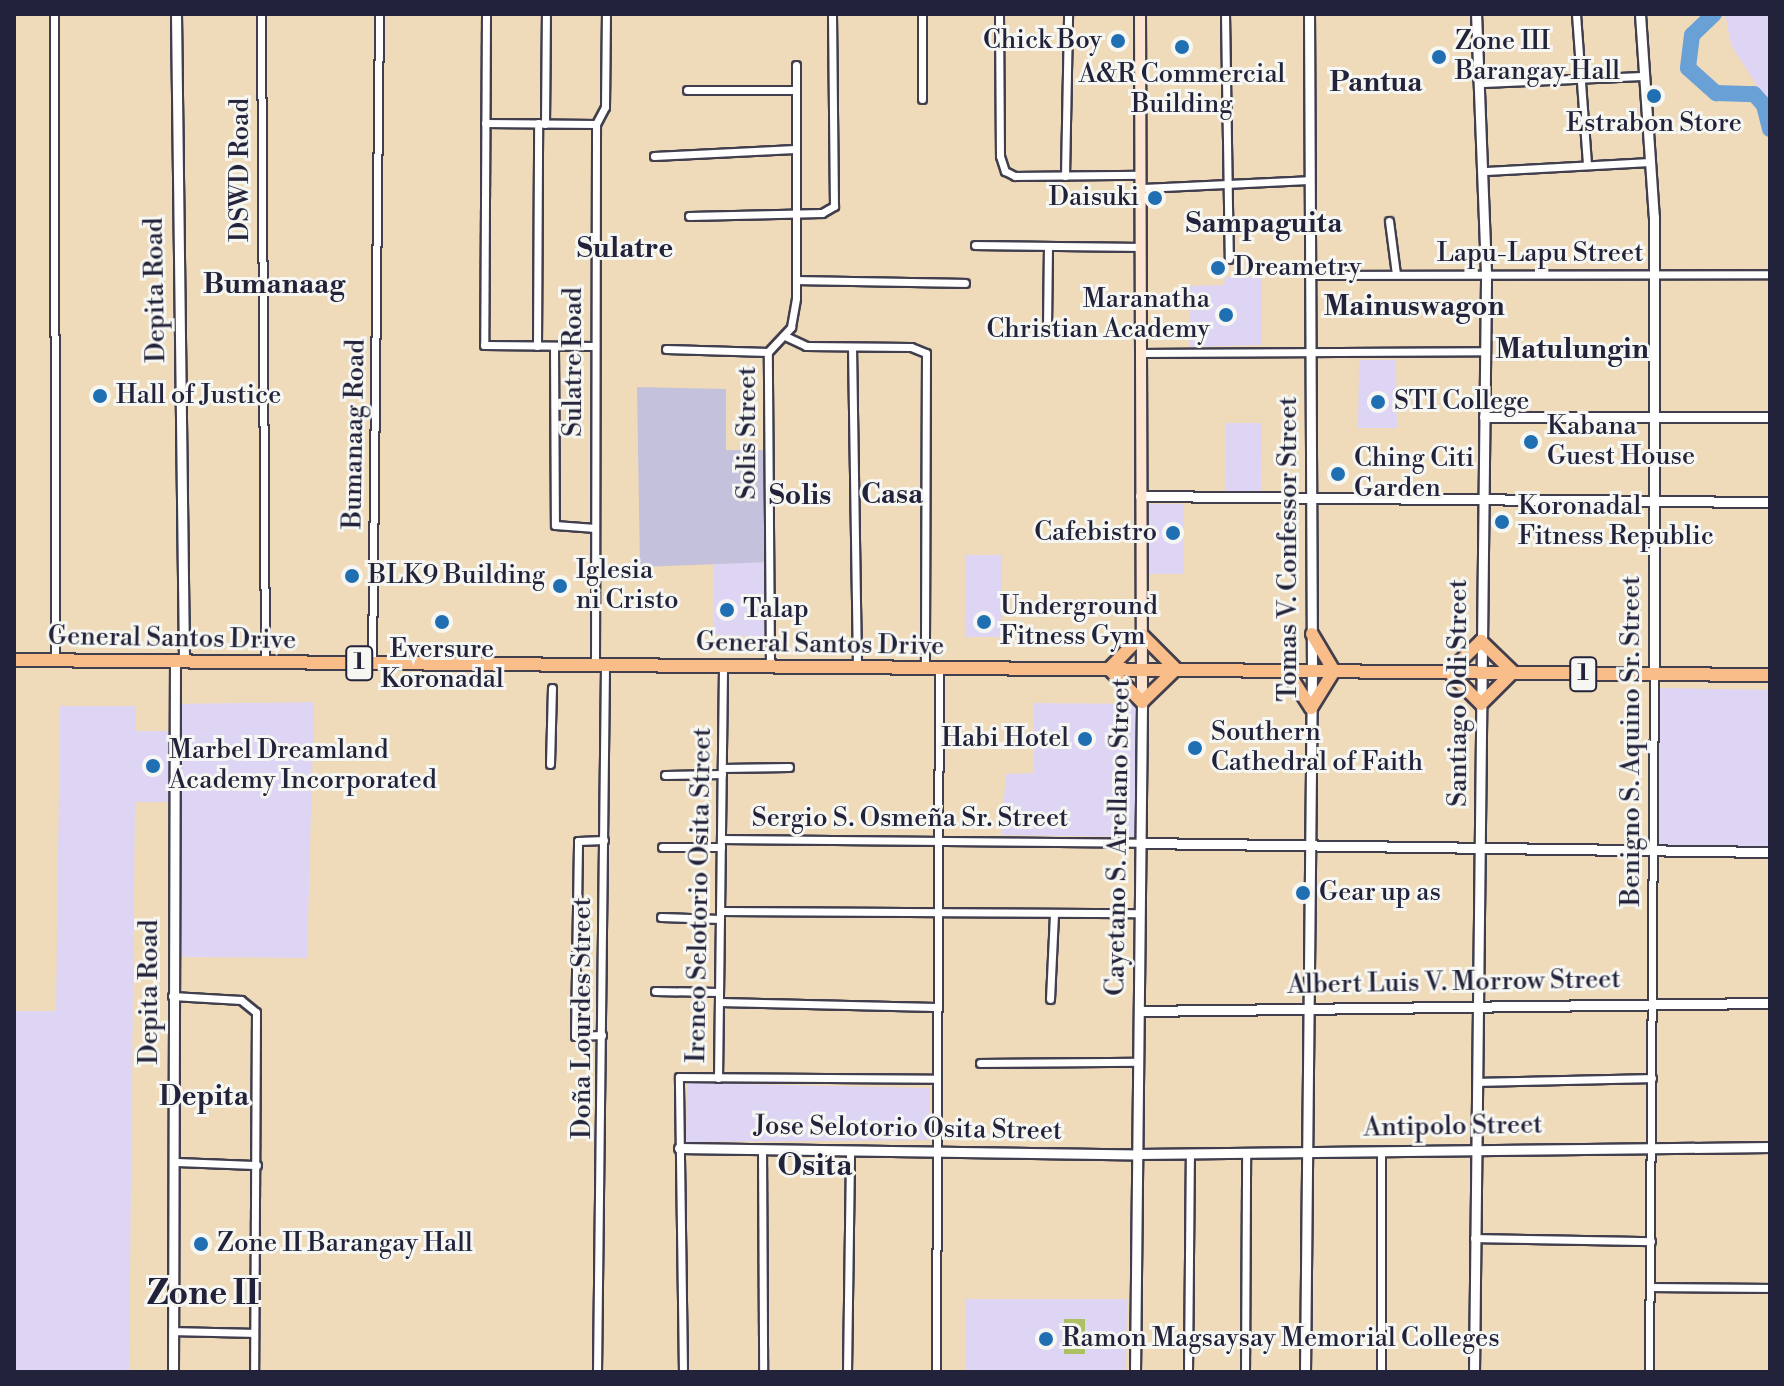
<!DOCTYPE html>
<meta charset="utf-8">
<style>
body{margin:0}
#map{position:relative;width:1784px;height:1386px;overflow:hidden;background:#efdbb9;font-family:"Libre Bodoni",serif}
div>[style]{position:absolute}
.built>*{inset:0;background:#ded5f5}
.industrial>*{inset:0;background:#c3c1db}
.green>*{inset:0;background:#acc064}
.river>*{height:16px;margin:-8px;padding:0 8px;transform-origin:8px;border-radius:8px;background:#69a1d7}
.roads{filter:drop-shadow(2px 0 #413e4e) drop-shadow(-2px 0 #413e4e) drop-shadow(0 2px #413e4e) drop-shadow(0 -2px #413e4e)}
.minor>*{height:7px;margin:-3.5px;padding:0 3.5px;transform-origin:3.5px;border-radius:3.5px;background:#fff}
.tertiary>*{height:9px;margin:-4.5px;padding:0 4.5px;transform-origin:4.5px;border-radius:4.5px;background:#fff}
.secondary>*{height:10px;margin:-5px;padding:0 5px;transform-origin:5px;border-radius:5px;background:#fde5d0}
.trunk>*{height:12px;margin:-6px;padding:0 6px;transform-origin:6px;border-radius:6px;background:#f9bd89}
.dots>*{width:22px;height:22px;translate:-50% -50%;box-sizing:border-box;border:4px solid #f6f6f2;border-radius:50%}
span{translate:-50% -50%;white-space:nowrap;text-align:center;line-height:1.15;-webkit-text-stroke:6px #f6f6f2;paint-order:stroke}
.shield-label span{padding:2px 6px;background:#f6f6f2;border:2px solid;border-radius:6px;-webkit-text-stroke-width:0}
.shield-label{font-size:24px;color:#22223b;font-weight:700}
.poi-label{font-size:26px;color:#22223b}
.right{translate:-100% -50%;text-align:right}
.left{translate:0 -50%;text-align:left}
.street-label{font-size:26px;color:#22223b}
.neighbourhood-label{font-size:28px;color:#22223b;font-weight:700}
.quarter-label{font-size:30px;color:#22223b;font-weight:700}
.district-label{font-size:34px;color:#22223b;font-weight:700}
.frame{position:absolute;inset:0;border:16px solid #22223b;pointer-events:none}
</style>
<div id="map">
<div class="built">
<i style="clip-path:polygon(1725px 14px,1770px 14px,1770px 106px,1731px 45px)"></i>
<i style="clip-path:polygon(1262px 276px,1262px 345px,1190px 347px,1189px 286px,1224px 285px,1225px 277px)"></i>
<i style="clip-path:polygon(1359px 360px,1396px 360px,1397px 428px,1358px 428px)"></i>
<i style="clip-path:polygon(1226px 423px,1262px 423px,1261px 491px,1225px 491px)"></i>
<i style="clip-path:polygon(1149px 504px,1184px 504px,1183px 574px,1148px 574px)"></i>
<i style="clip-path:polygon(965px 555px,1002px 555px,1002px 637px,965px 637px)"></i>
<i style="clip-path:polygon(768px 562px,767px 637px,714px 635px,713px 564px)"></i>
<i style="clip-path:polygon(1660px 688px,1770px 690px,1770px 846px,1657px 846px)"></i>
<i style="clip-path:polygon(314px 702px,307px 958px,174px 957px,178px 704px)"></i>
<i style="clip-path:polygon(1034px 703px,1137px 704px,1136px 837px,1001px 835px,1006px 774px,1034px 773px)"></i>
<i style="clip-path:polygon(60px 706px,136px 706px,136px 731px,171px 731px,170px 802px,135px 802px,129px 1372px,14px 1372px,14px 1011px,56px 1011px)"></i>
<i style="clip-path:polygon(687px 1083px,930px 1088px,930px 1140px,686px 1142px)"></i>
<i style="clip-path:polygon(966px 1299px,1127px 1299px,1126px 1372px,966px 1372px)"></i>
</div>
<div class="industrial">
<i style="clip-path:polygon(637px 387px,726px 389px,726px 450px,766px 450px,768px 562px,640px 567px)"></i>
</div>
<div class="green">
<i style="clip-path:polygon(1064px 1319px,1085px 1319px,1085px 1354px,1064px 1354px)"></i>
</div>
<div class="river">
<i style="left:1714px;top:14px;width:30px;rotate:136deg"></i>
<i style="left:1692px;top:35px;width:33px;rotate:97deg"></i>
<i style="left:1688px;top:68px;width:38px;rotate:42deg"></i>
<i style="left:1716px;top:93px;width:38px;rotate:2deg"></i>
<i style="left:1754px;top:94px;width:15px;rotate:48deg"></i>
<i style="left:1764px;top:105px;width:25px;rotate:76deg"></i>
</div>
<div class="roads">
<div class="minor">
<i style="left:54px;top:14px;width:646px;rotate:89.91deg"></i>
<i style="left:261px;top:14px;width:649px;rotate:89.65deg"></i>
<i style="left:486px;top:14px;width:331px;rotate:90.3deg"></i>
<i style="left:484px;top:345px;width:110px;rotate:0.5deg"></i>
<i style="left:999px;top:14px;width:142px;rotate:89.6deg"></i>
<i style="left:1000px;top:156px;width:16px;rotate:72deg"></i>
<i style="left:1005px;top:171px;width:11px;rotate:27deg"></i>
<i style="left:1015px;top:176px;width:126px;rotate:-0.5deg"></i>
<i style="left:1225px;top:14px;width:245px;rotate:89.1deg"></i>
<i style="left:1576px;top:14px;width:151px;rotate:85.8deg"></i>
<i style="left:1481px;top:83px;width:163px;rotate:-2.5deg"></i>
<i style="left:687px;top:90px;width:109px"></i>
<i style="left:922px;top:99px;width:85px;rotate:-90deg"></i>
<i style="left:485px;top:123px;width:111px;rotate:0.5deg"></i>
<i style="left:545px;top:124px;width:110px;rotate:-89.5deg"></i>
<i style="left:654px;top:156px;width:141px;rotate:-2.8deg"></i>
<i style="left:1485px;top:171px;width:166px;rotate:-3.1deg"></i>
<i style="left:1065px;top:176px;width:162px;rotate:-88.9deg"></i>
<i style="left:1141px;top:188px;width:169px;rotate:-2.7deg"></i>
<i style="left:689px;top:216px;width:133px;rotate:-1.3deg"></i>
<i style="left:822px;top:213px;width:14px;rotate:-30deg"></i>
<i style="left:834px;top:206px;width:192px;rotate:-90.6deg"></i>
<i style="left:1389px;top:221px;width:53px;rotate:82.5deg"></i>
<i style="left:975px;top:245px;width:165px;rotate:0.7deg"></i>
<i style="left:1048px;top:246px;width:80px;rotate:90.7deg"></i>
<i style="left:1047px;top:326px;width:14px;rotate:25deg"></i>
<i style="left:1310px;top:275px;width:460px;rotate:-0.1deg"></i>
<i style="left:797px;top:280px;width:168px;rotate:1deg"></i>
<i style="left:785px;top:336px;width:23px;rotate:25deg"></i>
<i style="left:806px;top:346px;width:105px;rotate:0.5deg"></i>
<i style="left:911px;top:347px;width:16px;rotate:22deg"></i>
<i style="left:926px;top:353px;width:315px;rotate:90.2deg"></i>
<i style="left:537px;top:346px;width:223px;rotate:-89.7deg"></i>
<i style="left:554px;top:346px;width:179px;rotate:89.7deg"></i>
<i style="left:555px;top:525px;width:40px;rotate:4.3deg"></i>
<i style="left:852px;top:347px;width:321px;rotate:89.1deg"></i>
<i style="left:666px;top:349px;width:102px;rotate:1.7deg"></i>
<i style="left:1141px;top:353px;width:344px;rotate:-0.3deg"></i>
<i style="left:372px;top:663px;width:649px;rotate:-89.38deg"></i>
<i style="left:595px;top:664px;width:540px;rotate:-89.89deg"></i>
<i style="left:596px;top:124px;width:19px;rotate:-62deg"></i>
<i style="left:605px;top:107px;width:93px;rotate:-89.4deg"></i>
<i style="left:770px;top:667px;width:315px;rotate:-90.4deg"></i>
<i style="left:768px;top:352px;width:34px;rotate:-47deg"></i>
<i style="left:791px;top:327px;width:29px;rotate:-80deg"></i>
<i style="left:796px;top:298px;width:233px;rotate:-90deg"></i>
<i style="left:550px;top:764px;width:76px;rotate:-88.5deg"></i>
<i style="left:722px;top:768px;width:67px;rotate:-0.9deg"></i>
<i style="left:665px;top:775px;width:57px;rotate:-1deg"></i>
<i style="left:721px;top:839px;width:420px;rotate:0.5deg"></i>
<i style="left:662px;top:847px;width:59px"></i>
<i style="left:720px;top:911px;width:420px;rotate:0.3deg"></i>
<i style="left:661px;top:917px;width:59px;rotate:1.9deg"></i>
<i style="left:655px;top:991px;width:64px;rotate:0.9deg"></i>
<i style="left:172px;top:996px;width:69px;rotate:3.3deg"></i>
<i style="left:241px;top:1000px;width:19px;rotate:39deg"></i>
<i style="left:256px;top:1012px;width:360px;rotate:90.3deg"></i>
<i style="left:1050px;top:999px;width:86px;rotate:-87.3deg"></i>
<i style="left:719px;top:1002px;width:217px;rotate:1.3deg"></i>
<i style="left:602px;top:1035px;width:27px;rotate:178deg"></i>
<i style="left:575px;top:1036px;width:195px;rotate:-89.1deg"></i>
<i style="left:578px;top:841px;width:26px;rotate:-2deg"></i>
<i style="left:980px;top:1063px;width:158px;rotate:-0.4deg"></i>
<i style="left:718px;top:1078px;width:411px;rotate:-89.3deg"></i>
<i style="left:1477px;top:1082px;width:175px;rotate:-1.3deg"></i>
<i style="left:762px;top:1149px;width:223px;rotate:89.7deg"></i>
<i style="left:1381px;top:1151px;width:221px;rotate:90deg"></i>
<i style="left:174px;top:1162px;width:83px;rotate:2.1deg"></i>
<i style="left:1474px;top:1238px;width:177px;rotate:1deg"></i>
<i style="left:1650px;top:1287px;width:120px;rotate:0.5deg"></i>
<i style="left:173px;top:1331px;width:81px;rotate:1.4deg"></i>
<i style="left:597px;top:1372px;width:707px;rotate:-89.35deg"></i>
<i style="left:683px;top:1372px;width:295px;rotate:-90.8deg"></i>
<i style="left:679px;top:1077px;width:257px;rotate:0.4deg"></i>
<i style="left:847px;top:1372px;width:222px;rotate:-89.2deg"></i>
<i style="left:936px;top:1372px;width:704px;rotate:-89.76deg"></i>
<i style="left:1188px;top:1372px;width:219px;rotate:-89.5deg"></i>
<i style="left:1245px;top:1372px;width:220px;rotate:-89.7deg"></i>
<i style="left:1649px;top:1372px;width:698px;rotate:-89.59deg"></i>
</div>
<div class="tertiary">
<i style="left:176px;top:14px;width:647px;rotate:89.29deg"></i>
<i style="left:1640px;top:14px;width:203px;rotate:86.1deg"></i>
<i style="left:1654px;top:217px;width:457px;rotate:90deg"></i>
<i style="left:1484px;top:417px;width:286px"></i>
<i style="left:1140px;top:496px;width:630px;rotate:0.55deg"></i>
<i style="left:1141px;top:843px;width:629px;rotate:0.82deg"></i>
<i style="left:1139px;top:1011px;width:631px;rotate:-0.73deg"></i>
<i style="left:679px;top:1148px;width:458px;rotate:0.8deg"></i>
<i style="left:1137px;top:1154px;width:633px;rotate:-0.63deg"></i>
<i style="left:173px;top:1372px;width:711px;rotate:-89.84deg"></i>
<i style="left:1135px;top:1372px;width:670px;rotate:-89.4deg"></i>
<i style="left:1305px;top:1372px;width:701px;rotate:-89.43deg"></i>
<i style="left:1312px;top:671px;width:657px;rotate:-90.26deg"></i>
<i style="left:1474px;top:1372px;width:1099px;rotate:-89.37deg"></i>
<i style="left:1486px;top:273px;width:259px;rotate:-92.2deg"></i>
</div>
<div class="secondary">
<i style="left:1140px;top:14px;width:688px;rotate:89.83deg"></i>
</div>
<div class="trunk">
<i style="left:14px;top:660px;width:1756px;rotate:0.49deg"></i>
<i style="left:1109px;top:669px;width:47px;rotate:-45.9deg"></i>
<i style="left:1142px;top:635px;width:48px;rotate:45deg"></i>
<i style="left:1109px;top:669px;width:47px;rotate:45deg"></i>
<i style="left:1142px;top:702px;width:47px;rotate:-44.1deg"></i>
<i style="left:1287px;top:671px;width:44px;rotate:57deg"></i>
<i style="left:1311px;top:708px;width:44px;rotate:-58.1deg"></i>
<i style="left:1334px;top:671px;width:43px;rotate:-120.7deg"></i>
<i style="left:1449px;top:672px;width:45px;rotate:-44.1deg"></i>
<i style="left:1481px;top:641px;width:45px;rotate:44.1deg"></i>
<i style="left:1449px;top:672px;width:45px;rotate:45deg"></i>
<i style="left:1481px;top:704px;width:45px;rotate:-45deg"></i>
</div>
</div>
<div class="dots">
<i style="left:1118px;top:41px;background:#1f6fb2"></i>
<i style="left:1182px;top:47px;background:#1f6fb2"></i>
<i style="left:1439px;top:57px;background:#1f6fb2"></i>
<i style="left:1654px;top:96px;background:#1f6fb2"></i>
<i style="left:1155px;top:198px;background:#1f6fb2"></i>
<i style="left:1218px;top:268px;background:#1f6fb2"></i>
<i style="left:1226px;top:315px;background:#1f6fb2"></i>
<i style="left:100px;top:396px;background:#1f6fb2"></i>
<i style="left:1378px;top:402px;background:#1f6fb2"></i>
<i style="left:1531px;top:442px;background:#1f6fb2"></i>
<i style="left:1338px;top:474px;background:#1f6fb2"></i>
<i style="left:1502px;top:522px;background:#1f6fb2"></i>
<i style="left:1173px;top:533px;background:#1f6fb2"></i>
<i style="left:352px;top:576px;background:#1f6fb2"></i>
<i style="left:560px;top:586px;background:#1f6fb2"></i>
<i style="left:727px;top:610px;background:#1f6fb2"></i>
<i style="left:442px;top:622px;background:#1f6fb2"></i>
<i style="left:984px;top:622px;background:#1f6fb2"></i>
<i style="left:1085px;top:739px;background:#1f6fb2"></i>
<i style="left:1195px;top:748px;background:#1f6fb2"></i>
<i style="left:153px;top:766px;background:#1f6fb2"></i>
<i style="left:1303px;top:893px;background:#1f6fb2"></i>
<i style="left:201px;top:1244px;background:#1f6fb2"></i>
<i style="left:1046px;top:1339px;background:#1f6fb2"></i>
</div>
<div class="shield-label">
<span style="left:359px;top:663px">1</span>
<span style="left:1583px;top:674px">1</span>
</div>
<div class="poi-label">
<span class="right" style="left:1102px;top:41px">Chick Boy</span>
<span class="left" style="left:1455px;top:57px">Zone III<br>Barangay Hall</span>
<span style="left:1182px;top:90px">A&amp;R Commercial<br>Building</span>
<span style="left:1654px;top:124px">Estrabon Store</span>
<span class="right" style="left:1139px;top:198px">Daisuki</span>
<span class="left" style="left:1234px;top:268px">Dreametry</span>
<span class="right" style="left:1210px;top:315px">Maranatha<br>Christian Academy</span>
<span class="left" style="left:116px;top:396px">Hall of Justice</span>
<span class="left" style="left:1394px;top:402px">STI College</span>
<span class="left" style="left:1547px;top:442px">Kabana<br>Guest House</span>
<span class="left" style="left:1354px;top:474px">Ching Citi<br>Garden</span>
<span class="left" style="left:1518px;top:522px">Koronadal<br>Fitness Republic</span>
<span class="right" style="left:1157px;top:533px">Cafebistro</span>
<span class="left" style="left:576px;top:586px">Iglesia<br>ni Cristo</span>
<span class="left" style="left:368px;top:576px">BLK9 Building</span>
<span class="left" style="left:1000px;top:622px">Underground<br>Fitness Gym</span>
<span class="left" style="left:743px;top:610px">Talap</span>
<span style="left:442px;top:665px">Eversure<br>Koronadal</span>
<span class="left" style="left:1211px;top:748px">Southern<br>Cathedral of Faith</span>
<span class="right" style="left:1069px;top:739px">Habi Hotel</span>
<span class="left" style="left:169px;top:766px">Marbel Dreamland<br>Academy Incorporated</span>
<span class="left" style="left:1319px;top:893px">Gear up as</span>
<span class="left" style="left:217px;top:1244px">Zone II Barangay Hall</span>
<span class="left" style="left:1062px;top:1339px">Ramon Magsaysay Memorial Colleges</span>
</div>
<div class="street-label">
<span style="left:241px;top:170px;rotate:-90deg">DSWD Road</span>
<span style="left:1540px;top:254px">Lapu-Lapu Street</span>
<span style="left:156px;top:290px;rotate:-91deg">Depita Road</span>
<span style="left:574px;top:362px;rotate:-90deg">Sulatre Road</span>
<span style="left:748px;top:433px;rotate:-90deg">Solis Street</span>
<span style="left:355px;top:434px;rotate:-89deg">Bumanaag Road</span>
<span style="left:1289px;top:549px;rotate:-90deg">Tomas V. Confessor Street</span>
<span style="left:172px;top:639px;rotate:1deg">General Santos Drive</span>
<span style="left:820px;top:645px;rotate:1deg">General Santos Drive</span>
<span style="left:1459px;top:693px;rotate:-90deg">Santiago Odi Street</span>
<span style="left:1632px;top:741px;rotate:-90deg">Benigno S. Aquino Sr. Street</span>
<span style="left:910px;top:819px">Sergio S. Osmeña Sr. Street</span>
<span style="left:1119px;top:837px;rotate:-89deg">Cayetano S. Arellano Street</span>
<span style="left:700px;top:895px;rotate:-89deg">Ireneo Selotorio Osita Street</span>
<span style="left:1454px;top:983px;rotate:-1deg">Albert Luis V. Morrow Street</span>
<span style="left:150px;top:992px;rotate:-90deg">Depita Road</span>
<span style="left:583px;top:1018px;rotate:-90deg">Doña Lourdes Street</span>
<span style="left:1453px;top:1127px;rotate:-1deg">Antipolo Street</span>
<span style="left:908px;top:1129px;rotate:1deg">Jose Selotorio Osita Street</span>
</div>
<div class="neighbourhood-label">
<span style="left:1376px;top:83px">Pantua</span>
<span style="left:1264px;top:224px">Sampaguita</span>
<span style="left:625px;top:249px">Sulatre</span>
<span style="left:274px;top:285px">Bumanaag</span>
<span style="left:1414px;top:307px">Mainuswagon</span>
<span style="left:1572px;top:350px">Matulungin</span>
<span style="left:892px;top:495px">Casa</span>
<span style="left:800px;top:496px">Solis</span>
<span style="left:204px;top:1097px">Depita</span>
</div>
<div class="quarter-label">
<span style="left:815px;top:1166px">Osita</span>
</div>
<div class="district-label">
<span style="left:203px;top:1295px">Zone II</span>
</div>
<div class="frame"></div>
</div>
